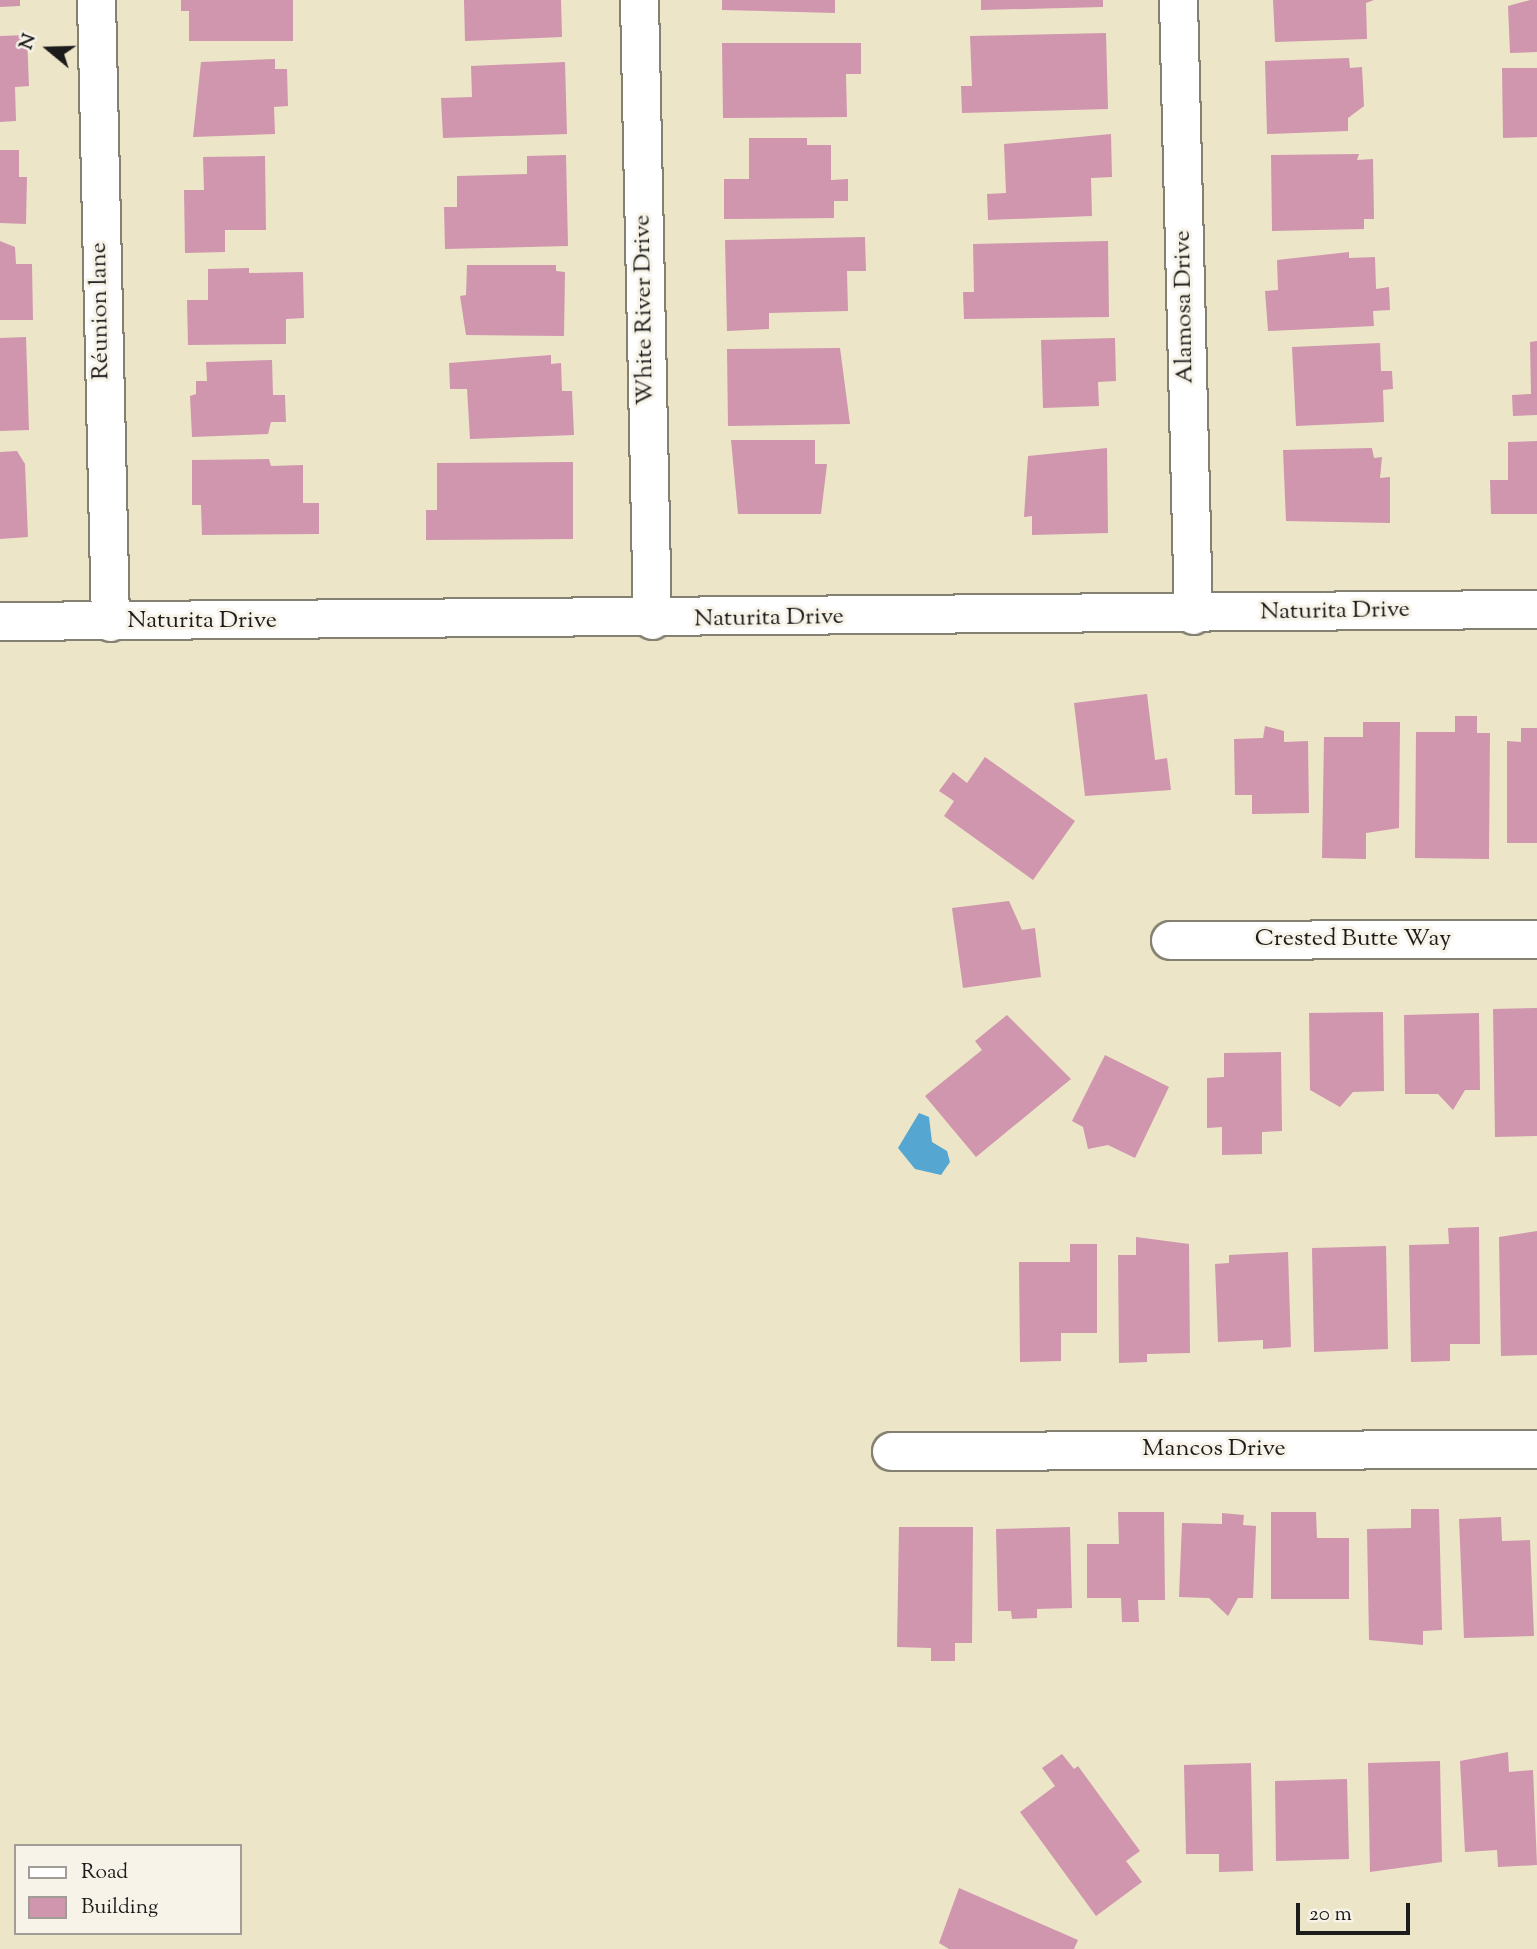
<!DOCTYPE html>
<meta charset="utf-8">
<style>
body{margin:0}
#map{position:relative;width:1537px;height:1949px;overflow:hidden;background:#ece5c8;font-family:"Sorts Mill Goudy",serif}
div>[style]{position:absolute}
.water>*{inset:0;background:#55a6d0}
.building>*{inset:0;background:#cf96ae}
.roads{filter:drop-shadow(2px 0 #848072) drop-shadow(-2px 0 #848072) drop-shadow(0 2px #848072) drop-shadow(0 -2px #848072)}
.minor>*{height:37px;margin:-18.5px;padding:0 18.5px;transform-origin:18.5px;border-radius:18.5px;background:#fff}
span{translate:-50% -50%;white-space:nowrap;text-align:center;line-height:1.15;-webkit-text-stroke:6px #f7f3e8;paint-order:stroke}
.street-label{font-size:24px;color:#1c1c1c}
.legend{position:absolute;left:14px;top:1844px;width:228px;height:91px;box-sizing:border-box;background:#f7f3e8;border:2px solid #9f9d96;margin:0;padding:9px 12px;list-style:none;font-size:21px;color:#1c1c1c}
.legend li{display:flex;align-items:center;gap:14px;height:35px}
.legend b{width:35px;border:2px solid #9f9d96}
.north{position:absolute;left:14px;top:14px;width:70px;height:70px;-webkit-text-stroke:5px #f7f3e8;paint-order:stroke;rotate:289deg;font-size:19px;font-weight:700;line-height:28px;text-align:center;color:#1c1c1c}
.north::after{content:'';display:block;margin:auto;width:24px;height:32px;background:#1c1c1c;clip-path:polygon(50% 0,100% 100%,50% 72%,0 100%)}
.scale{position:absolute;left:1296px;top:1903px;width:114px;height:32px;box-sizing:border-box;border:4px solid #1c1c1c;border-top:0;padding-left:9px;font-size:21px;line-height:24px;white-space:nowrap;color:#1c1c1c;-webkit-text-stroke:5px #f7f3e8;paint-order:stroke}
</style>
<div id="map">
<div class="water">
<i style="clip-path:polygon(919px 1113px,929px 1117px,932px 1142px,947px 1151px,950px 1162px,941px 1175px,915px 1169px,898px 1148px)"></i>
</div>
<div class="building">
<i style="clip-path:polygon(0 0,20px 0,20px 6px,0 7px)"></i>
<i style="clip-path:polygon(181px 0,293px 0,293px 41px,189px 41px,189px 11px,181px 11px)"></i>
<i style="clip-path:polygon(464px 0,561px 0,562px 37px,465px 41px)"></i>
<i style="clip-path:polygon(722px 0,835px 0,835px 13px,722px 10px)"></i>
<i style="clip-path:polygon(981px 0,1103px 0,1103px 7px,981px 10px)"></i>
<i style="clip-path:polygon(1273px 0,1374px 0,1366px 3px,1367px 39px,1275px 42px)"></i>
<i style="clip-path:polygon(1530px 0,1537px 0,1537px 52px,1510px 53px,1508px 6px)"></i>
<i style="clip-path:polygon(1106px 33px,1108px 109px,962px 113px,961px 86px,972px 86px,970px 36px)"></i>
<i style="clip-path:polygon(27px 35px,29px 86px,15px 87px,16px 121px,0 122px,0 36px)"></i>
<i style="clip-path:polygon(722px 43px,861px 43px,861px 74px,846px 74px,847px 117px,723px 118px)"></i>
<i style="clip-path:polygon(1349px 58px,1350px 68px,1362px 67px,1364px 106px,1348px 118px,1348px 131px,1267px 134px,1265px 61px)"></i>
<i style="clip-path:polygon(275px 59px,275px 69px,287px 69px,288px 106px,274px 107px,275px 134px,193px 137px,201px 62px)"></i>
<i style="clip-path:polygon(565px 62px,567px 134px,443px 138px,441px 98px,472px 97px,471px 66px)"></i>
<i style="clip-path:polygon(1502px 68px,1537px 68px,1537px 137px,1503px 138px)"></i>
<i style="clip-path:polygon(1111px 134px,1112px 177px,1091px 178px,1092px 216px,988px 220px,987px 194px,1006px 193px,1004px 144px)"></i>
<i style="clip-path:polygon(749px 138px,807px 138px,807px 145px,831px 145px,831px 180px,848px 179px,848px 201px,834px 201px,834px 218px,724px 219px,724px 179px,749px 179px)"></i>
<i style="clip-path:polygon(0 150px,19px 150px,19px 177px,27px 177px,26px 224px,0 223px)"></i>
<i style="clip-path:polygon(1359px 154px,1357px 160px,1373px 159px,1374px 219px,1364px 219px,1364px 229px,1272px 231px,1271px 155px)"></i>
<i style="clip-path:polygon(566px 155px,568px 246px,445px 249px,444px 207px,457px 207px,457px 176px,527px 174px,527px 156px)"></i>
<i style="clip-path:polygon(265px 156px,266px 230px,225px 230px,225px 252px,185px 253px,184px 190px,204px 190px,203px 157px)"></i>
<i style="clip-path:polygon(865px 237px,866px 271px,847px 271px,848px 311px,769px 313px,769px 329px,727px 331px,725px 240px)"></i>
<i style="clip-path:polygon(0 241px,15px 247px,16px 264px,32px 264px,33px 320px,0 320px)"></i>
<i style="clip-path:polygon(1108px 241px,1109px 317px,964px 319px,963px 292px,974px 292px,973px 244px)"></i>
<i style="clip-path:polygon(1349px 252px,1349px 258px,1375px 257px,1376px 289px,1389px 287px,1390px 310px,1373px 311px,1374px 326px,1268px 331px,1265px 291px,1278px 290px,1277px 260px)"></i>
<i style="clip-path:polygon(467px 265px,556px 265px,556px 271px,565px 272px,564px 336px,466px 335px,460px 296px,466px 295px)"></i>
<i style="clip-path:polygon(249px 268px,249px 273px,303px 272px,304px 318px,286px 319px,286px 344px,188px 345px,187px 300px,208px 300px,208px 269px)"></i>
<i style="clip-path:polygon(26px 337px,29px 430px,0 431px,0 338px)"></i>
<i style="clip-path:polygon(1115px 338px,1116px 381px,1098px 382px,1099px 406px,1043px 408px,1041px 340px)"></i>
<i style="clip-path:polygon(1537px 341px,1537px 415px,1513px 416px,1512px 395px,1531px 394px,1530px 342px)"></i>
<i style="clip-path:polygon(1380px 343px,1381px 371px,1392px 371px,1393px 389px,1383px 390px,1384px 422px,1296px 426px,1292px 347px)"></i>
<i style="clip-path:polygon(840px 348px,850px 424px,728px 426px,727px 349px)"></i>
<i style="clip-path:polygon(551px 355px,551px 364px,561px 363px,562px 391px,572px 391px,574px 435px,470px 439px,467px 389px,450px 389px,449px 363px)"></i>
<i style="clip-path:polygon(272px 360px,273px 395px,285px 395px,286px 422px,271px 422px,268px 434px,192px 437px,190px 396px,196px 394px,196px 381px,207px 381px,206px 362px)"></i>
<i style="clip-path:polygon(731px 440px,815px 440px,815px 464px,827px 464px,821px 514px,738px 514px)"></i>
<i style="clip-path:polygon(1537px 441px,1537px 514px,1491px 514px,1490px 480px,1508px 480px,1508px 442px)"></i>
<i style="clip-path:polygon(1107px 448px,1108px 533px,1032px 535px,1032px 516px,1024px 517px,1028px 456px)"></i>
<i style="clip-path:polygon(1372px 448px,1374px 458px,1382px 457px,1380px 478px,1390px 477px,1390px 523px,1286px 521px,1283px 450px)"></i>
<i style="clip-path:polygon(17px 451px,25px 464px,28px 537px,0 539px,0 452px)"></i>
<i style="clip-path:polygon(269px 459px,271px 466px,303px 465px,303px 503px,319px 503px,319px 534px,202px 535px,201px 505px,192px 505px,192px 460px)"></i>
<i style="clip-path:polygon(573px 462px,573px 539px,426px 540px,426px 510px,437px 510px,437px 463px)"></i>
<i style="clip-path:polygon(1147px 694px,1155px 760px,1167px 758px,1171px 790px,1085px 796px,1074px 703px)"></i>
<i style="clip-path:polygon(1455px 716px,1477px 716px,1477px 733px,1490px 733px,1489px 859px,1415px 858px,1416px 732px,1455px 732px)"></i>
<i style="clip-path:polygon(1363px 722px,1400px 722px,1399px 828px,1366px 833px,1366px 859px,1322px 858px,1324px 737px,1363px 737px)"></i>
<i style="clip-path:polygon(1265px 726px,1284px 731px,1284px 742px,1308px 741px,1309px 813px,1252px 814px,1252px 795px,1235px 795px,1234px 739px,1263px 738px)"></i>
<i style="clip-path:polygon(1521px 728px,1537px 728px,1537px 843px,1507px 843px,1507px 741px,1521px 742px)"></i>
<i style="clip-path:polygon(985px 757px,1075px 821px,1033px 880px,944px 816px,954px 801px,939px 791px,953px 772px,967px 783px)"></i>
<i style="clip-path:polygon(1009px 901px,1022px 930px,1035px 928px,1041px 977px,963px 988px,952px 908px)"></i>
<i style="clip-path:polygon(1537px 1008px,1537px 1136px,1495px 1137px,1493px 1009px)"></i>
<i style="clip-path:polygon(1383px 1012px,1384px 1091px,1353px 1092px,1340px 1107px,1310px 1090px,1309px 1013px)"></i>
<i style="clip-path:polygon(1479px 1013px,1480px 1090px,1465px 1090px,1453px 1110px,1438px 1094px,1405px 1094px,1404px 1015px)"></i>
<i style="clip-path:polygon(1007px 1015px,1071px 1079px,976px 1157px,925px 1096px,982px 1050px,975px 1041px)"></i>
<i style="clip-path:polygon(1281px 1052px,1282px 1131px,1262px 1132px,1262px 1154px,1222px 1155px,1222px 1127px,1207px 1128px,1207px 1078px,1224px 1077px,1224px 1053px)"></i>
<i style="clip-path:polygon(1105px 1055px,1169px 1087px,1135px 1158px,1108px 1145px,1088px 1149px,1083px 1127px,1072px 1121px)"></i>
<i style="clip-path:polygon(1479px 1227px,1480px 1344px,1450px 1344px,1450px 1361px,1411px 1362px,1409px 1245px,1449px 1244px,1448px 1228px)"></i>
<i style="clip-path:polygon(1537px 1231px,1537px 1355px,1501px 1356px,1499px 1237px)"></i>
<i style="clip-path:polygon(1136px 1237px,1189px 1244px,1190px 1353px,1147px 1354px,1147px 1362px,1119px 1363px,1118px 1255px,1136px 1255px)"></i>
<i style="clip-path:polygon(1070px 1244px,1097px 1244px,1097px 1333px,1061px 1333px,1061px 1361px,1020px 1362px,1019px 1262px,1070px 1262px)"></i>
<i style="clip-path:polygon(1386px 1246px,1388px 1349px,1314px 1352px,1312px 1248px)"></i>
<i style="clip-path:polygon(1288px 1252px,1291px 1347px,1263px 1349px,1263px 1340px,1218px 1342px,1215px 1264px,1229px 1263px,1229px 1255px)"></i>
<i style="clip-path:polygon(1411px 1509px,1439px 1509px,1442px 1630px,1423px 1631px,1423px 1645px,1369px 1640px,1367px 1529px,1411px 1528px)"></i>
<i style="clip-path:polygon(1118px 1512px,1164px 1512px,1165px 1600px,1138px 1600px,1139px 1622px,1122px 1622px,1121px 1598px,1087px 1598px,1087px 1544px,1119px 1544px)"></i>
<i style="clip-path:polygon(1271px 1512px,1316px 1512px,1317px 1538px,1349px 1538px,1349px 1599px,1271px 1599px)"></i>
<i style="clip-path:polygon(1222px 1513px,1244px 1515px,1243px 1525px,1256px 1526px,1253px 1598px,1238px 1598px,1228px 1616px,1209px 1598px,1179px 1597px,1182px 1523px,1222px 1524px)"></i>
<i style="clip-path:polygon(1501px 1517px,1502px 1541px,1530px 1540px,1534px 1636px,1464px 1638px,1459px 1519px)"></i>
<i style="clip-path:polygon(899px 1527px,973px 1527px,972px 1643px,955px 1643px,955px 1661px,931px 1661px,931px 1648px,897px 1647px)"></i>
<i style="clip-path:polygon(1070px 1527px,1072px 1608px,1037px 1609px,1037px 1618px,1012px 1619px,1011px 1611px,998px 1611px,996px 1529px)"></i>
<i style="clip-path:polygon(1508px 1752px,1509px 1772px,1533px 1770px,1537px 1865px,1498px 1867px,1497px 1850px,1465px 1852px,1460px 1761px)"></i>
<i style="clip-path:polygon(1062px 1754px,1074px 1769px,1078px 1766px,1140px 1851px,1126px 1861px,1142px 1882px,1096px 1916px,1020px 1812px,1055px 1786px,1042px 1768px)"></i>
<i style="clip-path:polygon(1440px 1761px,1442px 1862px,1370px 1872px,1368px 1763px)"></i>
<i style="clip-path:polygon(1251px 1763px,1253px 1871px,1219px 1872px,1219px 1854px,1186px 1854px,1184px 1765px)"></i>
<i style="clip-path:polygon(1347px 1779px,1349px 1859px,1276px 1861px,1275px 1781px)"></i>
<i style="clip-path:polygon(959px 1888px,1078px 1940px,1074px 1949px,949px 1949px,939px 1943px)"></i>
</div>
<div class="roads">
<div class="minor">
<i style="left:96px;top:0;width:622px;rotate:88.71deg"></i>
<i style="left:639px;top:0;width:620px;rotate:88.8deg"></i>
<i style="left:1178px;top:0;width:615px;rotate:88.6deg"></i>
<i style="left:0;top:621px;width:1537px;rotate:-0.45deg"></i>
<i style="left:1170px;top:940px;width:367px;rotate:-0.2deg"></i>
<i style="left:891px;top:1451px;width:646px;rotate:-0.18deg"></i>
</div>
</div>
<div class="street-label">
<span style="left:1185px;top:307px;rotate:-91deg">Alamosa Drive</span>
<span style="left:645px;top:310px;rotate:-91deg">White River Drive</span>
<span style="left:101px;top:311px;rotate:-91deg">Réunion lane</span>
<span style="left:1335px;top:612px;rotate:-1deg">Naturita Drive</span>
<span style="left:769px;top:619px;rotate:-1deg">Naturita Drive</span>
<span style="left:202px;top:622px">Naturita Drive</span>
<span style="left:1353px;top:940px">Crested Butte Way</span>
<span style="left:1214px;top:1450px">Mancos Drive</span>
</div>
<ul class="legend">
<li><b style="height:9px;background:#fff"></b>Road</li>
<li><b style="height:19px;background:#cf96ae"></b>Building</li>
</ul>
<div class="north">N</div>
<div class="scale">20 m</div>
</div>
